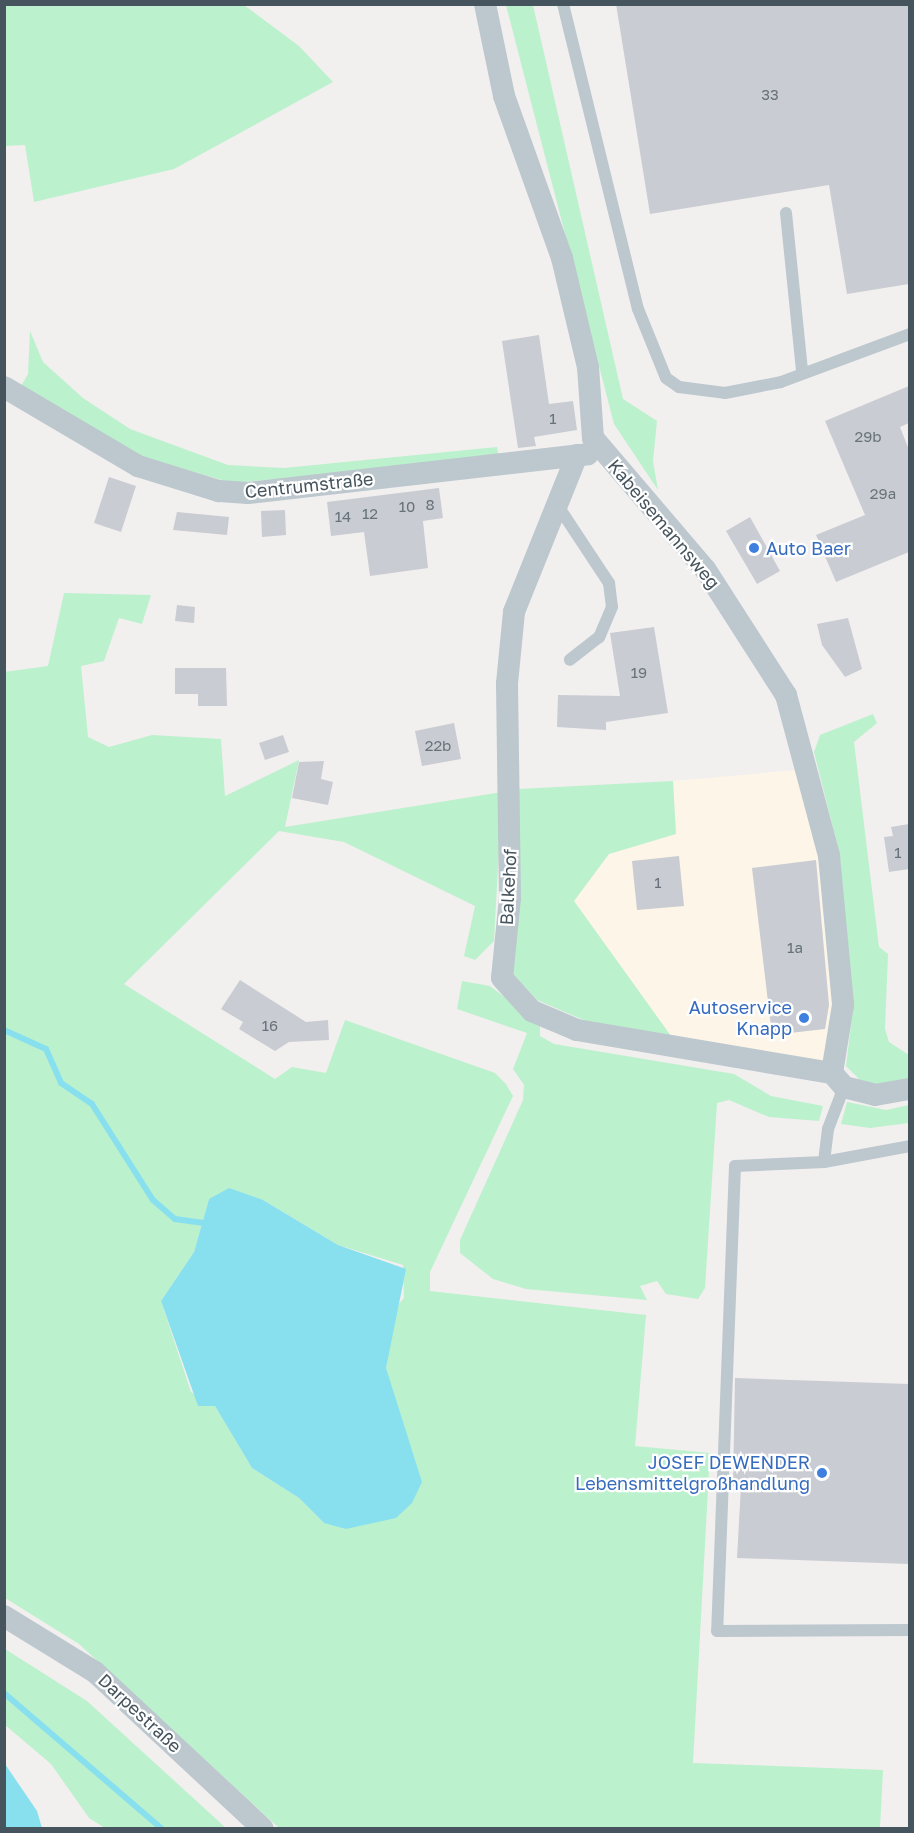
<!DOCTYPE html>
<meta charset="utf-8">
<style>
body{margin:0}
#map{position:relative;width:914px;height:1833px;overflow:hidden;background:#f2efef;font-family:"Golos Text",sans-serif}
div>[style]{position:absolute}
.commercial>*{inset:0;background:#fdf5e8}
.green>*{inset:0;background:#bcf1cd}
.water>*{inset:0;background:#88e0ef}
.stream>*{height:6px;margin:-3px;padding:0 3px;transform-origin:3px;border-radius:3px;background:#88e0ef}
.building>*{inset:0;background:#c9ccd2}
.service>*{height:12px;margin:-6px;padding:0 6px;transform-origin:6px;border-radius:6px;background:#bcc7ce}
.minor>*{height:22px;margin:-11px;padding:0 11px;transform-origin:11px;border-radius:11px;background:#bcc7ce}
.dots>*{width:16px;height:16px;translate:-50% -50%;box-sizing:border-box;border:3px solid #fff;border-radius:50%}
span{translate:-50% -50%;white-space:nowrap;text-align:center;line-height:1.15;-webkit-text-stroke:4.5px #fff;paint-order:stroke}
.number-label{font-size:15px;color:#67727a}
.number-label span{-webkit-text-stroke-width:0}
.street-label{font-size:18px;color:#46545d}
.shop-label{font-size:18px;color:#366cbe}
.left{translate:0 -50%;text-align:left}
.right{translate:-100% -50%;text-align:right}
.frame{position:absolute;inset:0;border:6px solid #46545d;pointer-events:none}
</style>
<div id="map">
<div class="commercial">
<i style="clip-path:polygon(797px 770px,819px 860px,839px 1027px,828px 1051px,820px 1063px,671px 1036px,574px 901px,609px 854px,676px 834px,673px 781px)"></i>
</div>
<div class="green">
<i style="clip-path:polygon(5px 4px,244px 5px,299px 46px,333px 82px,174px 169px,34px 202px,25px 145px,5px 146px)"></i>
<i style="clip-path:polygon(506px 5px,533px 5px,623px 399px,657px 421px,653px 461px,658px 490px,614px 424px)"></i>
<i style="clip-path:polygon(30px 331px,43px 362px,83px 398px,130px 429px,228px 465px,284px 468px,497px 447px,499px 458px,232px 483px,141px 457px,21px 386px,28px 374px)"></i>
<i style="clip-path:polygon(evenodd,64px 593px,151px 595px,142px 624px,119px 618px,104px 661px,81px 666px,88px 737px,109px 747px,152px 735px,221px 739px,225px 796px,299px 760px,285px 827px,502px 792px,494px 941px,475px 960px,464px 956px,475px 906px,344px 842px,279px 831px,124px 984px,275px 1079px,292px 1067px,326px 1073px,345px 1020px,495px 1073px,506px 1084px,513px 1096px,430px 1272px,430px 1291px,646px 1315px,635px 1446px,710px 1453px,693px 1763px,883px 1770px,880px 1828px,279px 1828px,79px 1644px,5px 1598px,4px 672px,48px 666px,64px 593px,209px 1199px,263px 1200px,338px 1245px,403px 1265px,404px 1298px,393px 1311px,386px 1368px,389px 1387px,324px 1523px,299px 1498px,252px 1468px,215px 1406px,191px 1392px,161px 1301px,194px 1252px,209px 1199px)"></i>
<i style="clip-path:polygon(873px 714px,877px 723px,854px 742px,879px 947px,888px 954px,885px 1029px,889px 1042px,909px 1055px,909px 1082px,882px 1086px,862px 1082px,846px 1066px,853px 1008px,838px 848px,814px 752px,820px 735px)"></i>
<i style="clip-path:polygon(673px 781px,676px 834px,609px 854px,574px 901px,671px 1036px,602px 1028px,537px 1000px,512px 973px,518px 789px)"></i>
<i style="clip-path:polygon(462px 981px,490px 986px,540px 1024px,540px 1036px,554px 1044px,734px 1074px,771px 1096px,823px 1106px,819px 1121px,769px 1117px,729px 1100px,717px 1103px,705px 1288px,698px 1299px,666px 1294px,657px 1281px,640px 1286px,647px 1300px,526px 1289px,493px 1279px,460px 1253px,460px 1240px,523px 1100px,524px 1085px,513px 1069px,527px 1033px,457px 1009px)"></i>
<i style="clip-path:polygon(847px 1102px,886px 1110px,909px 1105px,909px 1123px,870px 1128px,841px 1124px)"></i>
<i style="clip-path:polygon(5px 1649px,87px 1701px,226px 1828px,105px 1828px,89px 1818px,51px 1764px,5px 1725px)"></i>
</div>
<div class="water">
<i style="clip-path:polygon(229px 1188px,263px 1200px,338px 1245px,406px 1269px,386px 1368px,422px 1482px,412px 1503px,396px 1518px,346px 1529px,324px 1523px,299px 1498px,252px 1468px,215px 1406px,198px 1406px,161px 1301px,194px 1252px,209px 1199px)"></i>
<i style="clip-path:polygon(5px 1764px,37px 1811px,42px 1828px,5px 1828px)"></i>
</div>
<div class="stream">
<i style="left:4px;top:1030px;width:46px;rotate:24.3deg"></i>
<i style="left:46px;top:1049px;width:37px;rotate:66deg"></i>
<i style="left:61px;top:1083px;width:37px;rotate:34deg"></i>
<i style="left:92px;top:1104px;width:114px;rotate:57.6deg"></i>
<i style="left:153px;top:1200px;width:29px;rotate:41deg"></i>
<i style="left:175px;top:1219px;width:27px;rotate:8deg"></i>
<i style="left:4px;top:1693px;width:207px;rotate:40.7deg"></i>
</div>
<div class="building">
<i style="clip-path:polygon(616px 4px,909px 4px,909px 284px,847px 294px,829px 185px,650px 214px)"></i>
<i style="clip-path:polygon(539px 335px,549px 404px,573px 401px,577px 430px,534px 437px,536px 446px,518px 448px,502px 341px)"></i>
<i style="clip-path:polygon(909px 386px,909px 423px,900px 427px,909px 450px,909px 552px,836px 582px,816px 535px,865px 515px,825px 421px)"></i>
<i style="clip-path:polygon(109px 477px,136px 486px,121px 532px,94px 523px)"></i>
<i style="clip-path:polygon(439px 488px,443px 518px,423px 521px,428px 568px,370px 576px,364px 532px,331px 536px,327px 502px)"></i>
<i style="clip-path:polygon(285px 510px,286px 535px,262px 537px,261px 511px)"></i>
<i style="clip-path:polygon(177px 512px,229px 517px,227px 535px,173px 530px)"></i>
<i style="clip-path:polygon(750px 517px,780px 571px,757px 584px,726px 531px)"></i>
<i style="clip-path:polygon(177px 605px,195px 607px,194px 623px,175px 621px)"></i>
<i style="clip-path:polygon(848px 618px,862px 669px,845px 677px,822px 645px,817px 624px)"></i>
<i style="clip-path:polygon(654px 627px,668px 713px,606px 722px,606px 730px,557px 727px,558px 695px,620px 696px,610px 633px)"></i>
<i style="clip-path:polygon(175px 668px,226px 668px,227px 706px,198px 706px,198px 694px,175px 694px)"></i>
<i style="clip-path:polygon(454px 723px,461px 759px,422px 766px,415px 731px)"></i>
<i style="clip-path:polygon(283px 735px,289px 752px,265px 760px,259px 743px)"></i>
<i style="clip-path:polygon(324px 761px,321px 779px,333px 782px,328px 805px,292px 798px,299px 762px)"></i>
<i style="clip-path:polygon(909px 824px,909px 869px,889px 872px,884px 837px,893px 836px,891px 827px)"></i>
<i style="clip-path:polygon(679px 856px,684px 906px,637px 910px,632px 861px)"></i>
<i style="clip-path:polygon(816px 860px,829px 1005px,825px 1029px,772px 1035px,752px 868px)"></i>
<i style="clip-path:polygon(240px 980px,306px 1022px,328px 1020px,329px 1040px,289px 1042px,275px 1051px,239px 1029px,243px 1022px,221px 1009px)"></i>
<i style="clip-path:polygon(735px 1378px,909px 1384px,909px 1564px,737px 1558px,741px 1486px,733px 1486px)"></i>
</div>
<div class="service">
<i style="left:563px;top:4px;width:314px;rotate:76.2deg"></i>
<i style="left:638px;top:309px;width:74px;rotate:67.9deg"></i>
<i style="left:666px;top:378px;width:16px;rotate:35deg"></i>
<i style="left:679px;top:387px;width:46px;rotate:7.4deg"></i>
<i style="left:725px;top:393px;width:57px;rotate:-11.1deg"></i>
<i style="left:781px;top:382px;width:138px;rotate:-20.4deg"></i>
<i style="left:786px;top:213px;width:159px;rotate:84.2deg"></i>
<i style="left:558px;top:506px;width:92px;rotate:56.5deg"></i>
<i style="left:609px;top:583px;width:24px;rotate:83deg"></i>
<i style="left:612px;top:607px;width:33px;rotate:113deg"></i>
<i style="left:599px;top:637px;width:37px;rotate:142deg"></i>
<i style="left:844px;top:1087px;width:45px;rotate:110.9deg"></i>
<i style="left:828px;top:1129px;width:33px;rotate:97deg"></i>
<i style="left:824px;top:1162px;width:87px;rotate:-10.5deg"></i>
<i style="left:824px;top:1162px;width:89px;rotate:177.4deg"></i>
<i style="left:735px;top:1166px;width:465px;rotate:92.2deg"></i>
<i style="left:717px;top:1631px;width:193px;rotate:-0.3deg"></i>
</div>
<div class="minor">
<i style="left:485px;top:4px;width:94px;rotate:78.3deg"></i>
<i style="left:504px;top:96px;width:172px;rotate:70.3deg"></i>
<i style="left:562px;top:258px;width:112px;rotate:76.6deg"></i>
<i style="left:588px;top:367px;width:71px;rotate:86deg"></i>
<i style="left:593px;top:438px;width:172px;rotate:49.5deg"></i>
<i style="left:705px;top:569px;width:150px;rotate:57.3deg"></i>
<i style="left:786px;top:695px;width:167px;rotate:75deg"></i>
<i style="left:829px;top:856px;width:150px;rotate:84.6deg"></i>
<i style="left:843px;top:1005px;width:69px;rotate:99.2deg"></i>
<i style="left:4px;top:387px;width:156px;rotate:30.5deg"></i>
<i style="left:138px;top:466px;width:85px;rotate:17.2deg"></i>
<i style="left:219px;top:491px;width:29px;rotate:4deg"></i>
<i style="left:248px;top:493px;width:342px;rotate:-6.5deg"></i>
<i style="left:577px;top:455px;width:169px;rotate:111.9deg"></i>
<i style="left:514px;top:612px;width:72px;rotate:95.6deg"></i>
<i style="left:507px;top:684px;width:214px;rotate:89.2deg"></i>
<i style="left:510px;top:898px;width:80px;rotate:95.7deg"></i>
<i style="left:502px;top:978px;width:45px;rotate:47.7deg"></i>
<i style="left:532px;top:1011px;width:49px;rotate:22.9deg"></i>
<i style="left:577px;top:1030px;width:259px;rotate:9.6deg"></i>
<i style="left:832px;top:1073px;width:18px;rotate:49deg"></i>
<i style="left:844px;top:1087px;width:32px;rotate:14deg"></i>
<i style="left:875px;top:1095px;width:36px;rotate:-10deg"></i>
<i style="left:4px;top:1616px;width:107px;rotate:31.6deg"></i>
<i style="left:95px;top:1672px;width:229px;rotate:43deg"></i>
</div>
<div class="dots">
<i style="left:754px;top:548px;background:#3f7fe0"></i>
<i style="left:804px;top:1018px;background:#3f7fe0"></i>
<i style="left:822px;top:1473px;background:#3f7fe0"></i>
</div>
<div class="number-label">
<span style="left:770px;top:95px">33</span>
<span style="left:553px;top:419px">1</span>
<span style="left:868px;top:437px">29b</span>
<span style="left:883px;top:494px">29a</span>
<span style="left:430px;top:505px">8</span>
<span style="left:407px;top:507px">10</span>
<span style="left:370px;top:514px">12</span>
<span style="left:343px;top:517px">14</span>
<span style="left:639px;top:673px">19</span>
<span style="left:438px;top:746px">22b</span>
<span style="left:898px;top:853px">1</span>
<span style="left:658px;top:883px">1</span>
<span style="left:795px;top:948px">1a</span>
<span style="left:270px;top:1026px">16</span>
</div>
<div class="street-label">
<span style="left:309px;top:485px;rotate:-6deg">Centrumstraße</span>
<span style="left:664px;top:524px;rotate:50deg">Kabeisemannsweg</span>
<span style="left:508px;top:887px;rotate:-87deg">Balkehof</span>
<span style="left:140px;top:1713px;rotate:43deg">Darpestraße</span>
</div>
<div class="shop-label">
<span class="left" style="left:766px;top:548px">Auto Baer</span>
<span class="right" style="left:792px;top:1018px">Autoservice<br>Knapp</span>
<span class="right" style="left:810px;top:1473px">JOSEF DEWENDER<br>Lebensmittelgroßhandlung</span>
</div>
<div class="frame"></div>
</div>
